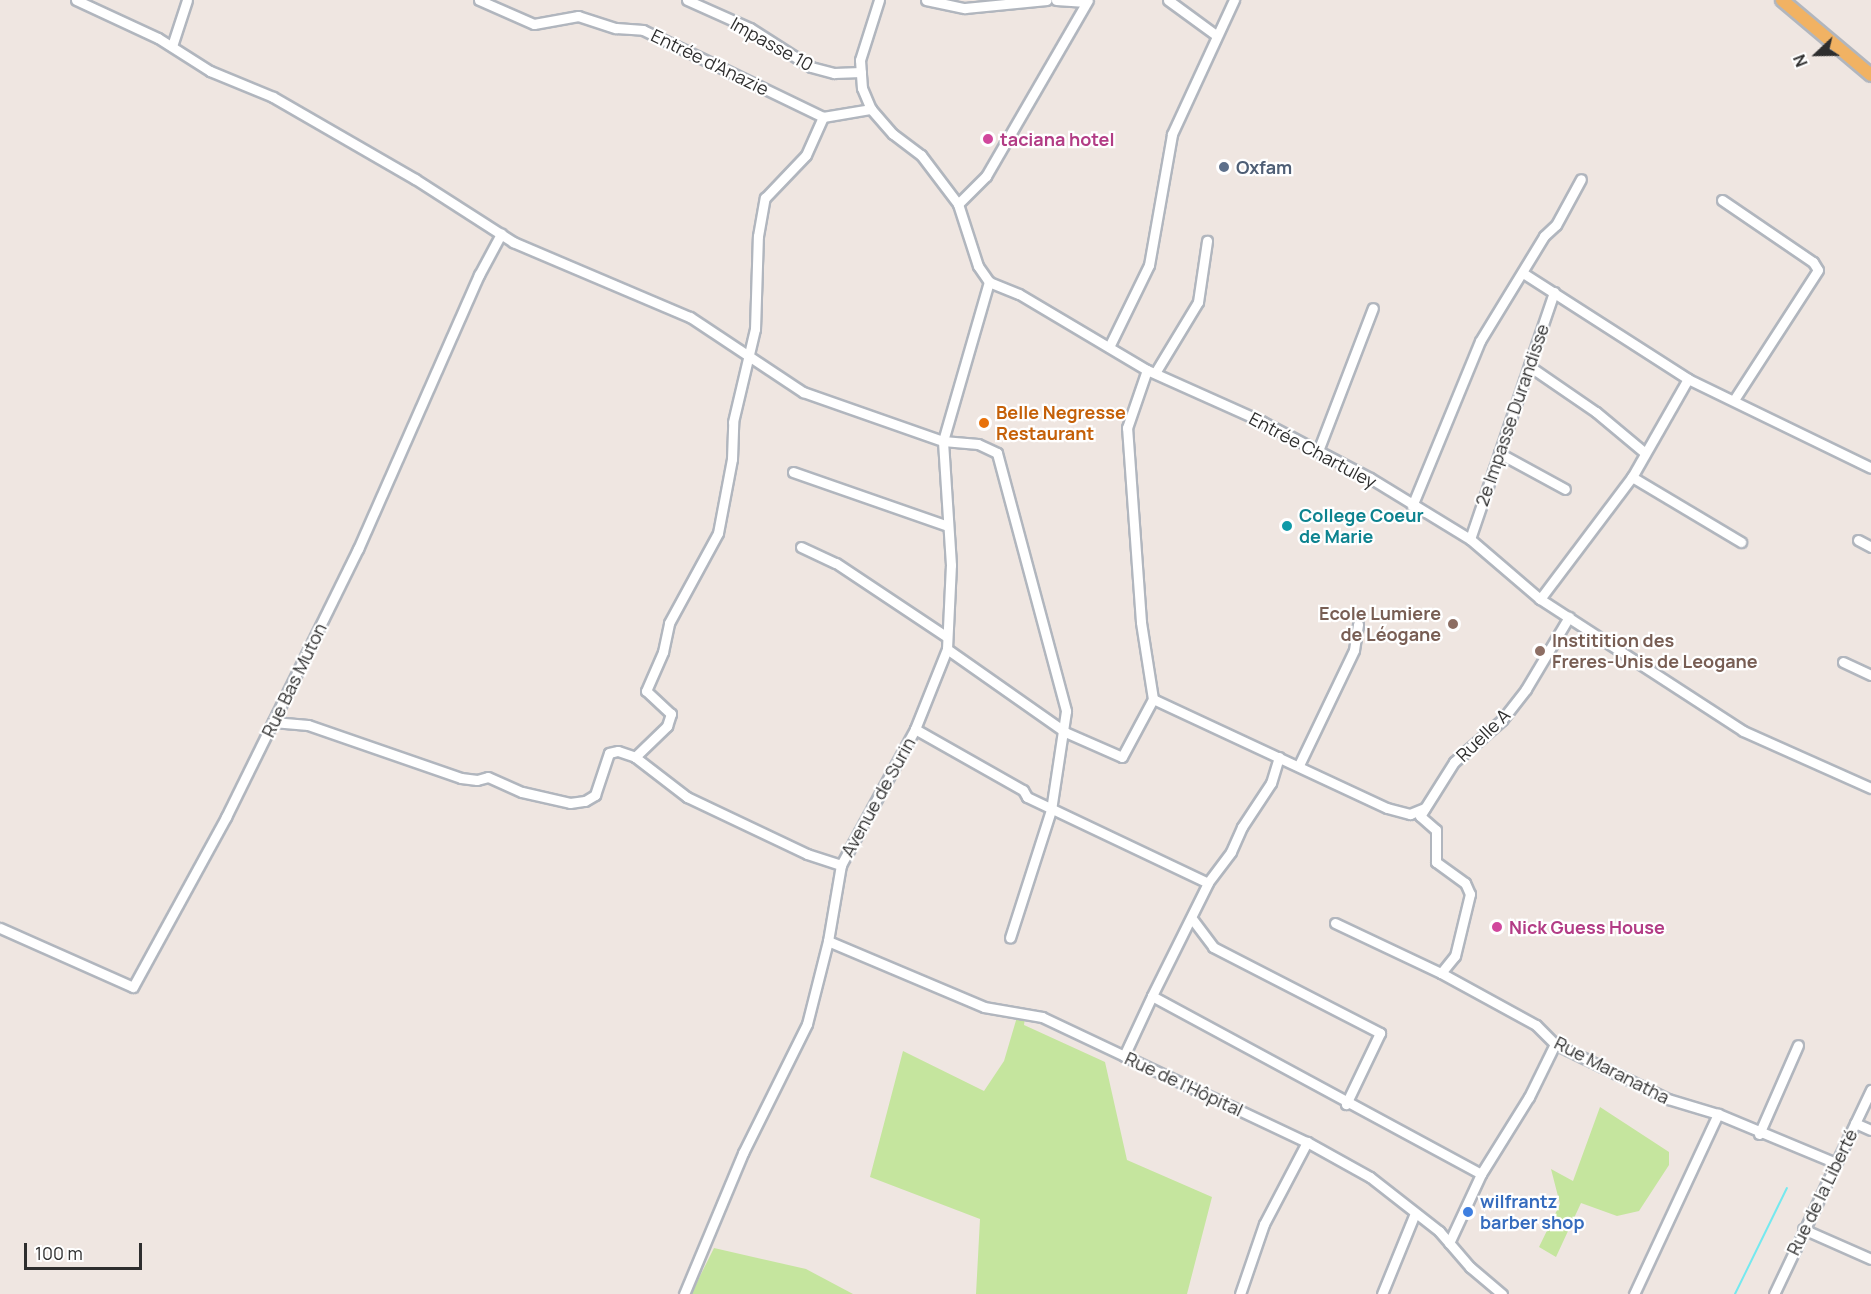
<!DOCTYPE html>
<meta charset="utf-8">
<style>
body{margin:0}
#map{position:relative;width:1871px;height:1294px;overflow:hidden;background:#efe6e1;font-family:Manrope,sans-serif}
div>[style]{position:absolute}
.green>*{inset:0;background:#c5e59e}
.stream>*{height:2px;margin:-1px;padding:0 1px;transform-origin:1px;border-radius:1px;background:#75e9ef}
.roads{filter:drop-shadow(2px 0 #b1b6be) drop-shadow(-2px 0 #b1b6be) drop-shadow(0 2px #b1b6be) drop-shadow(0 -2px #b1b6be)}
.minor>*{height:9px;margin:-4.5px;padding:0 4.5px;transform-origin:4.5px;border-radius:4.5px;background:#fff}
.major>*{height:12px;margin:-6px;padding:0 6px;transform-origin:6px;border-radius:6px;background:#f1b263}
.dots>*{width:16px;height:16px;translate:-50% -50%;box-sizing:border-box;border:3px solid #fff;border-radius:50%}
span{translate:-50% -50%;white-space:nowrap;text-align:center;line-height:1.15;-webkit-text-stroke:4.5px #fff;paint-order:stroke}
.street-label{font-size:18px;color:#2e2e2e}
.hotel-label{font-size:18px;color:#b23c85;font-weight:700}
.left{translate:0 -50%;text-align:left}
.service-label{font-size:18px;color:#4e5e75;font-weight:700}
.food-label{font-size:18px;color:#c56008;font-weight:700}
.culture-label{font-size:18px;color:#0d838f;font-weight:700}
.education-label{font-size:18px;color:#785e54;font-weight:700}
.right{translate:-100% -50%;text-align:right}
.shop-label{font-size:18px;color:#366cbe;font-weight:700}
.north{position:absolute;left:1787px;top:24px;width:60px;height:60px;-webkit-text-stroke:4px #fff;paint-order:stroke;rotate:248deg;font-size:16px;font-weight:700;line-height:24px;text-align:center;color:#2e2e2e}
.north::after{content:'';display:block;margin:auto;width:21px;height:27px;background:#2e2e2e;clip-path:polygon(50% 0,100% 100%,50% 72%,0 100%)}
.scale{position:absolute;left:24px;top:1243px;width:118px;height:27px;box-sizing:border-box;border:3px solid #2e2e2e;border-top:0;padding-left:8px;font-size:18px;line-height:21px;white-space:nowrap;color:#2e2e2e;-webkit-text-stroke:4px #fff;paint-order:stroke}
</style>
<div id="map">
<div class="green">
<i style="clip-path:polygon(1017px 1017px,1025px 1018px,1024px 1025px,1105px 1062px,1127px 1160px,1212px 1197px,1187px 1294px,976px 1294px,980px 1219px,870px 1177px,903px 1051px,984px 1091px,1004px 1061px)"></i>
<i style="clip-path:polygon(1600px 1107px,1669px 1152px,1669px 1165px,1639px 1211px,1617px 1216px,1581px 1203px,1556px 1257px,1539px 1247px,1560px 1204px,1551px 1169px,1573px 1181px)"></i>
<i style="clip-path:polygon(714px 1248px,806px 1269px,853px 1294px,691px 1294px)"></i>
</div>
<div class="stream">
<i style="left:1735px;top:1294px;width:118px;rotate:-63.9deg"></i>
</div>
<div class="roads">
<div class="minor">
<i style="left:76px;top:0;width:90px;rotate:24.9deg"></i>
<i style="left:158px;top:38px;width:62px;rotate:32.4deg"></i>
<i style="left:210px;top:71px;width:68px;rotate:22.4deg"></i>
<i style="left:273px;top:97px;width:164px;rotate:30deg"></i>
<i style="left:415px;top:179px;width:117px;rotate:32.7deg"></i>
<i style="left:513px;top:242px;width:192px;rotate:23deg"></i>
<i style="left:690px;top:317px;width:136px;rotate:33.6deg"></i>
<i style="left:803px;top:392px;width:148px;rotate:19.3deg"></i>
<i style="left:943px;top:441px;width:35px;rotate:5deg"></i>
<i style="left:978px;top:444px;width:21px;rotate:25deg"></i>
<i style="left:997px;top:453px;width:267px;rotate:75deg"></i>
<i style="left:1066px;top:711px;width:100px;rotate:98.6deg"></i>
<i style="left:1051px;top:810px;width:134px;rotate:107.8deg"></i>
<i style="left:479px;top:0;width:60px;rotate:23.6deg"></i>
<i style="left:534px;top:24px;width:45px;rotate:-10.3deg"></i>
<i style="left:578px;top:16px;width:40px;rotate:18deg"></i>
<i style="left:616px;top:28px;width:27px;rotate:4deg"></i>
<i style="left:643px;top:30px;width:200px;rotate:25.8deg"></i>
<i style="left:823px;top:117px;width:49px;rotate:-9.5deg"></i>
<i style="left:687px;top:0;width:69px;rotate:24deg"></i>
<i style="left:750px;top:28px;width:72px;rotate:32.6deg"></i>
<i style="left:811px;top:67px;width:24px;rotate:15deg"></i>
<i style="left:834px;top:73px;width:27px;rotate:-2deg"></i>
<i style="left:879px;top:0;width:63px;rotate:107.6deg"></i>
<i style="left:860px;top:60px;width:28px;rotate:86deg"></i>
<i style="left:862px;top:88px;width:23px;rotate:67deg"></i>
<i style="left:871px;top:109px;width:33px;rotate:49deg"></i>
<i style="left:893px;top:134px;width:35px;rotate:37deg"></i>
<i style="left:921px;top:155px;width:61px;rotate:52.9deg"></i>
<i style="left:958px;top:204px;width:65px;rotate:72.1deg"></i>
<i style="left:978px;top:266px;width:19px;rotate:55deg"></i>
<i style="left:926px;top:0;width:40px;rotate:12deg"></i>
<i style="left:965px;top:8px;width:82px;rotate:-5.6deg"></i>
<i style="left:1056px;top:0;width:30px;rotate:4deg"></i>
<i style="left:1168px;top:0;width:59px;rotate:36.1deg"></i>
<i style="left:172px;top:46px;width:48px;rotate:-71.9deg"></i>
<i style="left:1722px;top:200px;width:110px;rotate:34.3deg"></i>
<i style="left:1813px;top:262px;width:9px;rotate:58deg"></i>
<i style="left:1818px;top:270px;width:155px;rotate:122.9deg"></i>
<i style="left:958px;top:204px;width:40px;rotate:-45deg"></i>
<i style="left:986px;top:176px;width:203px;rotate:-59.9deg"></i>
<i style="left:1523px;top:273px;width:196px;rotate:32.7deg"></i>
<i style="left:1688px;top:379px;width:203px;rotate:25.9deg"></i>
<i style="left:989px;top:282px;width:32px;rotate:22deg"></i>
<i style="left:1019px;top:294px;width:149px;rotate:30.7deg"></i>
<i style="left:1147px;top:370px;width:125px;rotate:24.1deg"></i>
<i style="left:1261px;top:421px;width:123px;rotate:27.6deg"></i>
<i style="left:1370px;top:478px;width:117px;rotate:31.4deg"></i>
<i style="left:1470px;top:539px;width:92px;rotate:40.6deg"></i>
<i style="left:1540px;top:599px;width:242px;rotate:33deg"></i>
<i style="left:1743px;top:731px;width:140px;rotate:24deg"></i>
<i style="left:1109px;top:347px;width:91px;rotate:-64deg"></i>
<i style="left:1149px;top:265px;width:133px;rotate:-80deg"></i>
<i style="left:1172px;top:134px;width:148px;rotate:-65.2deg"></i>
<i style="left:1529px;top:366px;width:81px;rotate:34.5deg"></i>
<i style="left:1596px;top:412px;width:64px;rotate:39.9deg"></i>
<i style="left:1155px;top:373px;width:83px;rotate:-58.8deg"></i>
<i style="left:1198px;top:302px;width:62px;rotate:-81.6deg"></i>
<i style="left:1318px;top:451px;width:153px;rotate:-69deg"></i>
<i style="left:1499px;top:453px;width:75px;rotate:28.6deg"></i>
<i style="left:793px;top:472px;width:164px;rotate:19.2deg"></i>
<i style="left:1632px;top:477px;width:127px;rotate:30.8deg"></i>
<i style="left:1412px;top:506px;width:178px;rotate:-67.6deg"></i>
<i style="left:1480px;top:341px;width:123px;rotate:-58.6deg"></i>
<i style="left:1544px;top:236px;width:16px;rotate:-43deg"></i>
<i style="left:1556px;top:225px;width:52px;rotate:-61.5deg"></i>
<i style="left:1470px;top:539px;width:261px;rotate:-71.2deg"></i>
<i style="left:1858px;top:540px;width:15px;rotate:28deg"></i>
<i style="left:801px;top:547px;width:38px;rotate:25deg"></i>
<i style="left:836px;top:563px;width:133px;rotate:33.7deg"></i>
<i style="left:1540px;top:599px;width:153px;rotate:-53deg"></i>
<i style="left:1632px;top:477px;width:113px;rotate:-60.3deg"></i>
<i style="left:947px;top:649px;width:144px;rotate:35.1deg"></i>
<i style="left:1065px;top:732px;width:62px;rotate:23.7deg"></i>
<i style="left:1122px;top:757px;width:66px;rotate:-61.9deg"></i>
<i style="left:1153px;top:699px;width:78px;rotate:-98.9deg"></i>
<i style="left:1141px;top:622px;width:195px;rotate:-94.1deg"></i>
<i style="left:1127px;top:428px;width:61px;rotate:-71deg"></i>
<i style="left:1843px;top:662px;width:31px;rotate:25deg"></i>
<i style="left:1153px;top:699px;width:258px;rotate:25deg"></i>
<i style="left:1387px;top:808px;width:24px;rotate:15deg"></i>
<i style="left:1410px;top:814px;width:16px;rotate:-22deg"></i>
<i style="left:273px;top:722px;width:35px;rotate:5deg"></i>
<i style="left:308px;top:725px;width:162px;rotate:19.1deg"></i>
<i style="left:461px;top:778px;width:16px;rotate:7deg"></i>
<i style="left:477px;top:780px;width:11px;rotate:-15deg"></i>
<i style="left:488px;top:777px;width:37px;rotate:24deg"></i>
<i style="left:522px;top:792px;width:49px;rotate:12.9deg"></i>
<i style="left:570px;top:803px;width:15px;rotate:-8deg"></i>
<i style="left:585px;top:801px;width:12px;rotate:-31deg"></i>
<i style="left:595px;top:795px;width:44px;rotate:-71.6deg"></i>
<i style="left:609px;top:753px;width:9px;rotate:-13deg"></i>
<i style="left:618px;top:751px;width:18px;rotate:19deg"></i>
<i style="left:635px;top:757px;width:66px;rotate:37.6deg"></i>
<i style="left:687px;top:797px;width:133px;rotate:25.4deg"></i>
<i style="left:807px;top:854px;width:36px;rotate:18deg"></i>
<i style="left:915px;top:729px;width:124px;rotate:29.5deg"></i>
<i style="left:1023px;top:790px;width:8px;rotate:60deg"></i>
<i style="left:1027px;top:797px;width:200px;rotate:25.4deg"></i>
<i style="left:635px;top:757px;width:45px;rotate:-44.1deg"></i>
<i style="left:667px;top:726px;width:13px;rotate:-72deg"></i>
<i style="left:671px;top:714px;width:34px;rotate:-137deg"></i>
<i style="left:646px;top:691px;width:43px;rotate:-66.4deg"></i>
<i style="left:663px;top:652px;width:30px;rotate:-78deg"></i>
<i style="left:669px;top:623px;width:102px;rotate:-61.4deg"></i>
<i style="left:718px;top:533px;width:75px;rotate:-79.3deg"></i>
<i style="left:732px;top:459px;width:37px;rotate:-88deg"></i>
<i style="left:733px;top:422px;width:96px;rotate:-76.7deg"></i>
<i style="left:755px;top:329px;width:93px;rotate:-88.2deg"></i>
<i style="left:758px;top:236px;width:39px;rotate:-80deg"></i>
<i style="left:765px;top:198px;width:59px;rotate:-46.4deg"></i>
<i style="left:806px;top:155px;width:42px;rotate:-65.9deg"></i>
<i style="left:1279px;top:757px;width:27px;rotate:107deg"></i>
<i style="left:1271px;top:783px;width:53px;rotate:123.4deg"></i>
<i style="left:1242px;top:827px;width:27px;rotate:114deg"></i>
<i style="left:1231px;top:852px;width:39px;rotate:127deg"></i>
<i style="left:1208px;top:883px;width:126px;rotate:116.4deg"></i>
<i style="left:1152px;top:996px;width:374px;rotate:28.4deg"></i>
<i style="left:1299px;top:765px;width:127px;rotate:-64.4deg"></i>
<i style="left:1354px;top:650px;width:26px;rotate:-81deg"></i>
<i style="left:1193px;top:920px;width:34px;rotate:53deg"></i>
<i style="left:1213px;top:947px;width:188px;rotate:27.2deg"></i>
<i style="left:1380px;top:1033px;width:79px;rotate:115.6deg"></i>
<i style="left:1335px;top:923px;width:117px;rotate:25.3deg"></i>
<i style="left:1441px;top:973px;width:108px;rotate:28.7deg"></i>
<i style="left:1536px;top:1025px;width:27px;rotate:45deg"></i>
<i style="left:1555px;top:1044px;width:126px;rotate:26deg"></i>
<i style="left:1668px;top:1099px;width:52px;rotate:16.7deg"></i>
<i style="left:1718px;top:1114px;width:128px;rotate:22.6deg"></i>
<i style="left:0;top:928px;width:145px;rotate:23.9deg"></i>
<i style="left:133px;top:987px;width:194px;rotate:-61.3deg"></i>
<i style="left:226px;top:817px;width:299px;rotate:-63.8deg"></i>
<i style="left:358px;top:549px;width:300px;rotate:-66.2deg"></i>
<i style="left:479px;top:275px;width:47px;rotate:-61.8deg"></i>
<i style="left:828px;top:941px;width:169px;rotate:22.9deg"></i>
<i style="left:984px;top:1007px;width:59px;rotate:9.8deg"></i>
<i style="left:1042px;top:1017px;width:293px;rotate:25.3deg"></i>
<i style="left:1307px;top:1142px;width:72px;rotate:29.1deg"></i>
<i style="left:1370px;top:1177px;width:88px;rotate:38deg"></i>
<i style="left:1439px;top:1231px;width:48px;rotate:49.3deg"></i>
<i style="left:1470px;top:1267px;width:42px;rotate:40.2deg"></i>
<i style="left:1441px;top:973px;width:22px;rotate:-51deg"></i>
<i style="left:1455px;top:956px;width:64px;rotate:-76.4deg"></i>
<i style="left:1470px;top:894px;width:12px;rotate:-114deg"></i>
<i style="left:1465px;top:883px;width:36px;rotate:-144deg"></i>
<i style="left:1436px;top:862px;width:32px;rotate:-90deg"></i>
<i style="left:1436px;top:830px;width:21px;rotate:-139deg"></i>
<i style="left:1420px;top:816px;width:64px;rotate:-57.8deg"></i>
<i style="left:1454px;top:762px;width:64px;rotate:-41.2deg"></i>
<i style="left:1502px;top:720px;width:39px;rotate:-52deg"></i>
<i style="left:1526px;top:689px;width:84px;rotate:-59.2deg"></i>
<i style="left:1124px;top:1056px;width:66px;rotate:-65deg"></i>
<i style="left:1855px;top:1123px;width:17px;rotate:24deg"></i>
<i style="left:1759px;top:1134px;width:97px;rotate:-66.3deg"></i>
<i style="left:1803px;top:1229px;width:74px;rotate:23.8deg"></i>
<i style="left:1449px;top:1243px;width:76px;rotate:-65.1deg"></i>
<i style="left:1481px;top:1174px;width:91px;rotate:-58.1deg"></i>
<i style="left:1529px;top:1097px;width:59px;rotate:-63.9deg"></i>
<i style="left:684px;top:1294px;width:153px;rotate:-67.3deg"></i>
<i style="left:743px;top:1153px;width:144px;rotate:-63.6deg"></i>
<i style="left:807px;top:1024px;width:86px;rotate:-75.8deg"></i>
<i style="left:828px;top:941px;width:77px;rotate:-80.3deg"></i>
<i style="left:841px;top:865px;width:155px;rotate:-61.4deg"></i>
<i style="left:915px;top:729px;width:86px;rotate:-68.2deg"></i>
<i style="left:947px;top:649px;width:84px;rotate:-87.3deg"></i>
<i style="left:951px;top:565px;width:124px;rotate:-93.7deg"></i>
<i style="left:943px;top:441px;width:166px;rotate:-73.9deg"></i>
<i style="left:1240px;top:1294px;width:74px;rotate:-71.1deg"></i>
<i style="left:1264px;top:1224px;width:93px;rotate:-62.3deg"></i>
<i style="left:1382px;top:1294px;width:87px;rotate:-67.8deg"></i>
<i style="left:1634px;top:1294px;width:199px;rotate:-65deg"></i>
<i style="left:1774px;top:1294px;width:226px;rotate:-64.6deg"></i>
</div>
<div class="major">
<i style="left:1782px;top:0;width:116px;rotate:40.1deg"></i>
</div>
</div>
<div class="dots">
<i style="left:988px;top:139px;background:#d1479c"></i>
<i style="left:1224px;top:167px;background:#5c6f8a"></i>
<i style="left:984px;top:423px;background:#e8710a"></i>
<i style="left:1287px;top:526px;background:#0f9aa8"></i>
<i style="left:1453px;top:624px;background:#8d6e63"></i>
<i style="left:1540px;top:651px;background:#8d6e63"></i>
<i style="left:1497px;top:927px;background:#d1479c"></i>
<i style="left:1468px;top:1212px;background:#3f7fe0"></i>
</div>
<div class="street-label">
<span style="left:772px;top:44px;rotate:29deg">Impasse 10</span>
<span style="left:710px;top:62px;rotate:26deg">Entrée d'Anazie</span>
<span style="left:1512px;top:415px;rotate:-71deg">2e Impasse Durandisse</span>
<span style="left:1313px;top:450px;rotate:28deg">Entrée Chartuley</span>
<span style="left:294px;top:680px;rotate:-64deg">Rue Bas Muton</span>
<span style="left:1483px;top:735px;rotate:-44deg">Ruelle A</span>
<span style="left:878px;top:797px;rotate:-61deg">Avenue de Surin</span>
<span style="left:1612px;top:1070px;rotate:27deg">Rue Maranatha</span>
<span style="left:1184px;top:1084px;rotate:25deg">Rue de l'Hôpital</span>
<span style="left:1822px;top:1192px;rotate:-64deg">Rue de la Liberté</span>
</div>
<div class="hotel-label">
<span class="left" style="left:1000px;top:139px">taciana hotel</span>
<span class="left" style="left:1509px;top:927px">Nick Guess House</span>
</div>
<div class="service-label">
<span class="left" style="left:1236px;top:167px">Oxfam</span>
</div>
<div class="food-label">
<span class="left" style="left:996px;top:423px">Belle Negresse<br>Restaurant</span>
</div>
<div class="culture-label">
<span class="left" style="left:1299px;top:526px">College Coeur<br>de Marie</span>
</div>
<div class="education-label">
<span class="right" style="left:1441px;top:624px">Ecole Lumiere<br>de Léogane</span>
<span class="left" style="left:1552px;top:651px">Institition des<br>Freres-Unis de Leogane</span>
</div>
<div class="shop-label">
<span class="left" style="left:1480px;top:1212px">wilfrantz<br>barber shop</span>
</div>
<div class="north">N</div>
<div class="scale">100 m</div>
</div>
